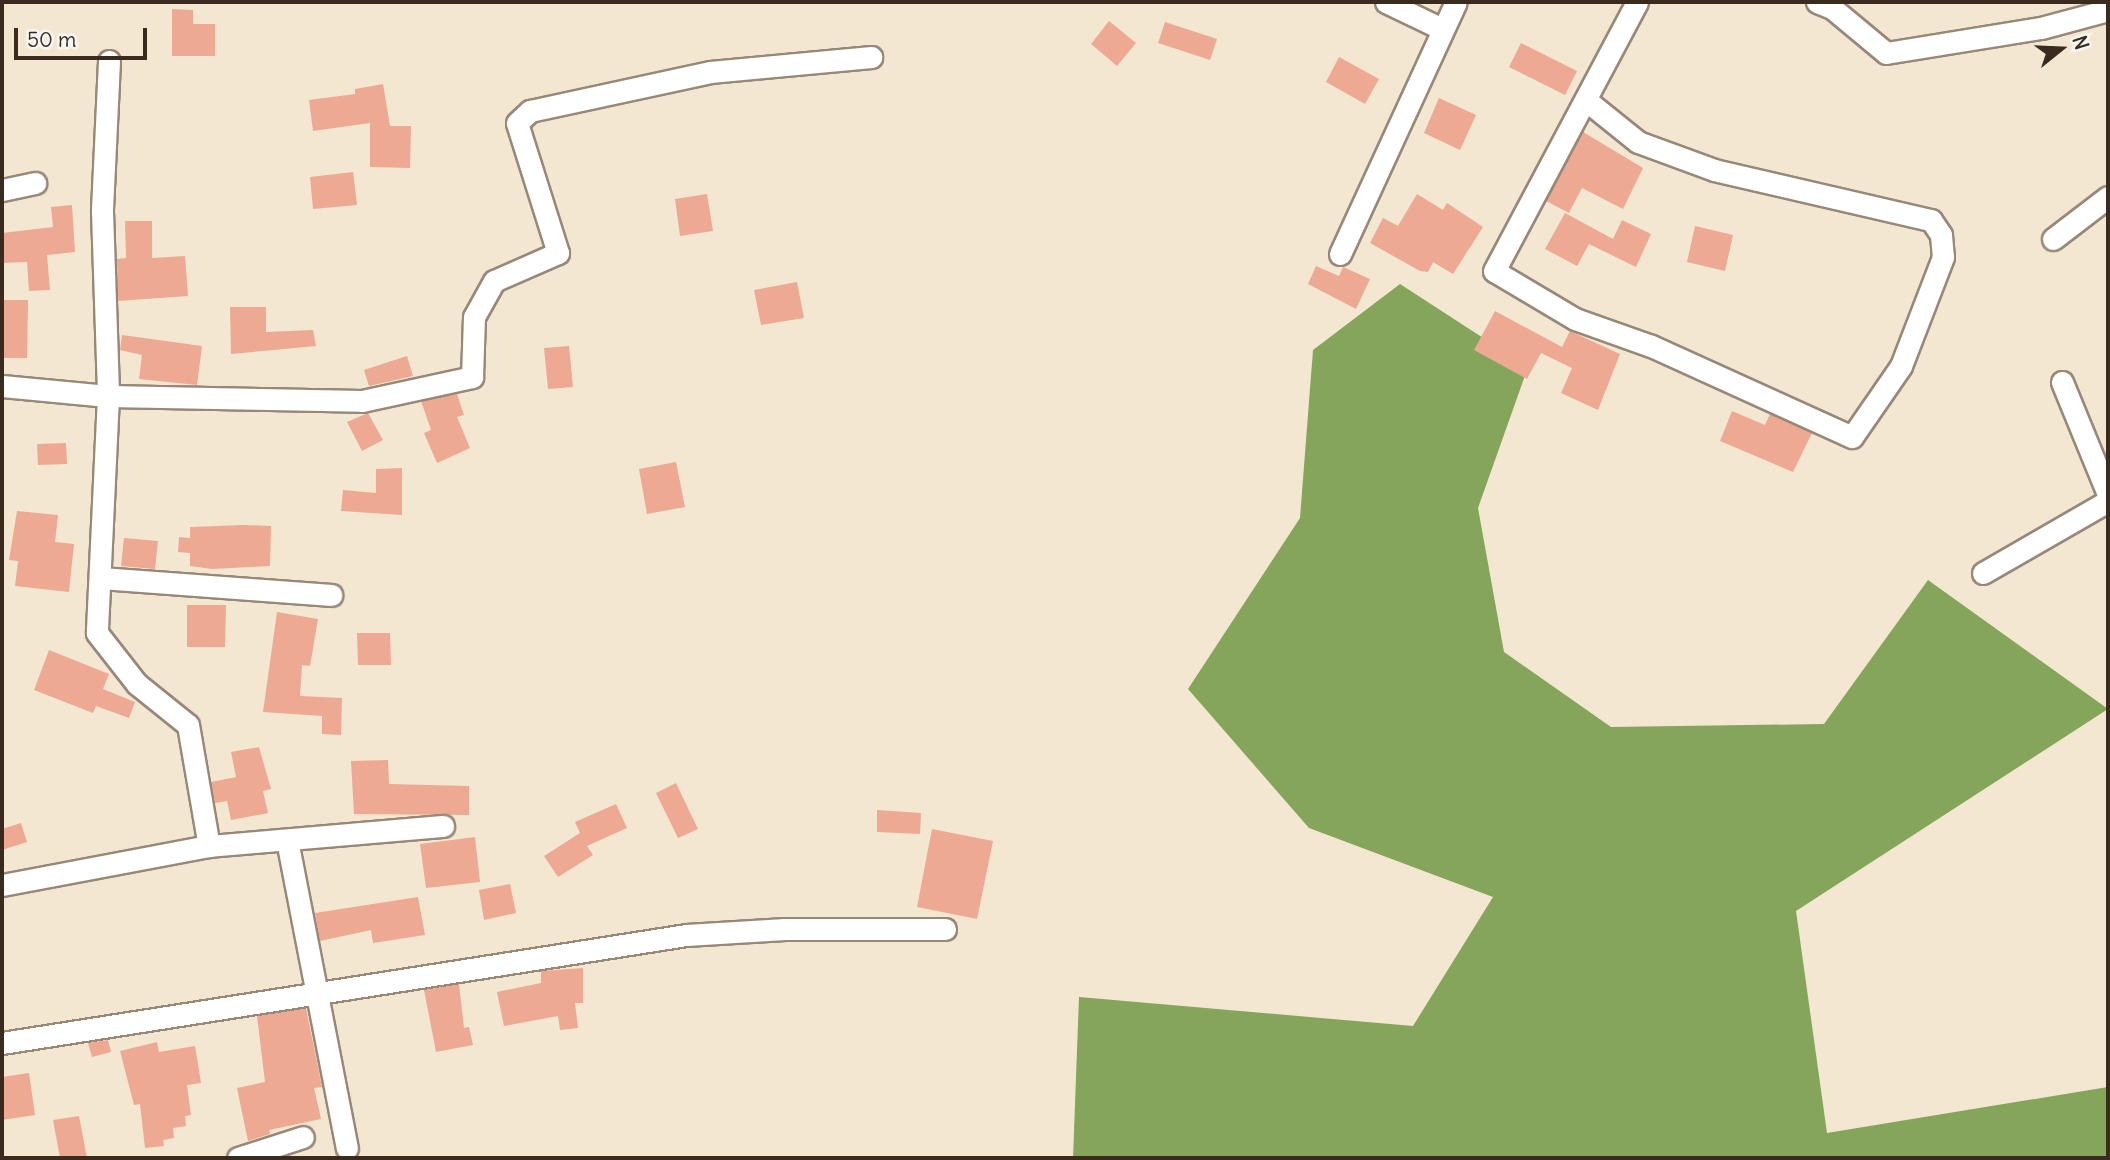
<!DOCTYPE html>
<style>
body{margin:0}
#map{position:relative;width:2110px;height:1160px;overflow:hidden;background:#f3e7d2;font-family:Delius,sans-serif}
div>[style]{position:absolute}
.forest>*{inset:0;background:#84a55a}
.building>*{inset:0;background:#eda992}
.roads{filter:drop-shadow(2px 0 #978878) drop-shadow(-2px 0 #978878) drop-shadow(0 2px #978878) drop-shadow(0 -2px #978878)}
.street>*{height:21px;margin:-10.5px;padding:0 10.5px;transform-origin:10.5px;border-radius:10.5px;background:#fff}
span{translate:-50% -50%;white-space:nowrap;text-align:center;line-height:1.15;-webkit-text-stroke:6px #f6f6f2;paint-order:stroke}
.frame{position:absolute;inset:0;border:4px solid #3b2a1e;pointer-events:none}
.north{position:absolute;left:2026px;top:14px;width:70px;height:70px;-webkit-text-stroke:5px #f6f6f2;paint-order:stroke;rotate:72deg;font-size:19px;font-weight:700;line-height:28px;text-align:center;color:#3b2a1e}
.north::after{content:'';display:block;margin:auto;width:24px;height:32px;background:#3b2a1e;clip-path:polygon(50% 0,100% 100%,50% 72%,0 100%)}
.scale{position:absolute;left:14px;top:28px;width:133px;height:32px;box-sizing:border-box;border:4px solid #3b2a1e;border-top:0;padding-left:9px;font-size:21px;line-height:24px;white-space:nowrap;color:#3b2a1e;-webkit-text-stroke:5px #f6f6f2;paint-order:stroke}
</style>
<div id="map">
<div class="forest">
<i style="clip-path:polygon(1400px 284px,1528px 367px,1478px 508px,1504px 652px,1611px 727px,1824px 724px,1928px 580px,2108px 709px,1796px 911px,1827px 1133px,2108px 1087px,2108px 1158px,1073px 1158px,1079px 997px,1413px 1026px,1493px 897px,1309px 828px,1188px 689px,1300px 518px,1313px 350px)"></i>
</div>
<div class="building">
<i style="clip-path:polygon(172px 9px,193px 10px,193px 24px,215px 24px,215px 56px,172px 56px)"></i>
<i style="clip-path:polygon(1109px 21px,1136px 43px,1117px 66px,1091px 44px)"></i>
<i style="clip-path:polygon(1165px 22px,1217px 39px,1210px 60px,1158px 43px)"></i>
<i style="clip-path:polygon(1521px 43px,1577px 71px,1565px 95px,1509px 67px)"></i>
<i style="clip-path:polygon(1339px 57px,1379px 79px,1365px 104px,1326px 82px)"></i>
<i style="clip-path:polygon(383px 84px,390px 126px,411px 126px,410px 168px,370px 167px,370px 123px,313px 131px,309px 100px,355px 94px,355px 89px)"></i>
<i style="clip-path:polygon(1439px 98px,1476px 115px,1460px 150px,1424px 133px)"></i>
<i style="clip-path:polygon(1583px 132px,1643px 168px,1623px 209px,1582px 188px,1569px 213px,1546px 201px)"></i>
<i style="clip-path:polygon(353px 172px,357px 205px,313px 209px,310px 177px)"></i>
<i style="clip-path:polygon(707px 194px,713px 231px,680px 236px,675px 199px)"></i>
<i style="clip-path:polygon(1417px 194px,1443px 210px,1447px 203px,1483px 227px,1453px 274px,1433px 262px,1428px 272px,1420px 271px,1370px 243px,1383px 218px,1398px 226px)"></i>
<i style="clip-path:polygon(72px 205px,75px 252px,47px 255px,50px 290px,29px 291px,27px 262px,2px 263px,2px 233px,53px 227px,51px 207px)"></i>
<i style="clip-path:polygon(1565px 213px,1613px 239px,1622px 220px,1651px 234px,1636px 267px,1589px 244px,1577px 266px,1545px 249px)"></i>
<i style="clip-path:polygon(125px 221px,152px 221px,152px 258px,185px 256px,188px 296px,118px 301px,117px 259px,126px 258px)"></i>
<i style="clip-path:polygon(1695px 226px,1733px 235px,1725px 271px,1687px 262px)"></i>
<i style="clip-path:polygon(1316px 266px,1339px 276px,1343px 267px,1370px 279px,1356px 309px,1308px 284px)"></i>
<i style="clip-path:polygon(797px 282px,804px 318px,761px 325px,754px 290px)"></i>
<i style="clip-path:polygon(2px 300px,28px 300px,27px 358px,2px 358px)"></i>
<i style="clip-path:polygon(230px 307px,266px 307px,266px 332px,313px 330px,316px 346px,231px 354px)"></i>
<i style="clip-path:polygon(1495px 311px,1562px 347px,1570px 331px,1620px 354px,1598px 410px,1561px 393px,1572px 368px,1541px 353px,1527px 379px,1474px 350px)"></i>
<i style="clip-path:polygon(122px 335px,202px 346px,197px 385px,139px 379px,142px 355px,120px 350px)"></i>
<i style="clip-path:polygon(569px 346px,573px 387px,548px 389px,544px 348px)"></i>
<i style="clip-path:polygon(407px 356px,413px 376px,369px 386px,364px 370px)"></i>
<i style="clip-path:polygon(457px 394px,464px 415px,457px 417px,470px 448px,437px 463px,424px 433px,431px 430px,421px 401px)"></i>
<i style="clip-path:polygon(1732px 411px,1765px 425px,1770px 414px,1812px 433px,1793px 472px,1720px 441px)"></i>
<i style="clip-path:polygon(368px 413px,383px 440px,362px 451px,347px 422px)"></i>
<i style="clip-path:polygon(66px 443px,67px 464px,38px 465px,37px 444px)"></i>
<i style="clip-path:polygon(676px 462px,685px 507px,647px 514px,639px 469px)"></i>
<i style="clip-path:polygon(402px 468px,402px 515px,341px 511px,343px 490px,376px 493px,376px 469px)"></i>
<i style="clip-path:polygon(17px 511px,58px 515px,55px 542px,74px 544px,69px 592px,15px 586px,18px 561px,9px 560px)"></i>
<i style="clip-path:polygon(244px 525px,271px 526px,270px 566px,212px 569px,190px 566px,190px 553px,178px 552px,179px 537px,190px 538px,190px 527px)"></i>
<i style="clip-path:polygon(124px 538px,158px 541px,155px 569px,121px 566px)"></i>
<i style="clip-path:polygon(187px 605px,226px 605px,225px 647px,187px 647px)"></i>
<i style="clip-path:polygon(277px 612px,318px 619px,310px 666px,302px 665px,300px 696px,342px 698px,341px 735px,322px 734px,322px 716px,263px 712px)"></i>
<i style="clip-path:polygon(357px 633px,390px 633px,391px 665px,358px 665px)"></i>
<i style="clip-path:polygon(49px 650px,109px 674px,103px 689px,135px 702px,129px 718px,96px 706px,93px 713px,34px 690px)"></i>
<i style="clip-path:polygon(259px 747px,271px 789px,263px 791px,268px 813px,231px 820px,227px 801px,215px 803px,211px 782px,236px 777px,231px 752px)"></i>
<i style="clip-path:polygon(388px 760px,389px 784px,469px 786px,469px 815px,354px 814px,351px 761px)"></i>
<i style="clip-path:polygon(676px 783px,698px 829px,678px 838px,656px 793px)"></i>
<i style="clip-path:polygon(616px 804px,627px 828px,587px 846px,593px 855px,558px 877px,544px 856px,580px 833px,575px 822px)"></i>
<i style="clip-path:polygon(877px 810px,921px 813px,920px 834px,877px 832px)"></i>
<i style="clip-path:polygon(21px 823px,27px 842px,2px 850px,2px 829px)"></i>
<i style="clip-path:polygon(932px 829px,993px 841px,977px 919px,917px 907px)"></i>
<i style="clip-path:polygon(475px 837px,480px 882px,426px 888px,420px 844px)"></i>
<i style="clip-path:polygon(510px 884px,516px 913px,484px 920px,479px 890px)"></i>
<i style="clip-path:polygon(418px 897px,425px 935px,373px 943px,371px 930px,320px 941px,315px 913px)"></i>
<i style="clip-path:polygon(583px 968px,583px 1003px,575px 1003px,578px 1028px,560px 1030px,558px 1016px,504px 1026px,497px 992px,541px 983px,541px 971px)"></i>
<i style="clip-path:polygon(459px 984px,464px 1028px,469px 1027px,473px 1045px,436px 1052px,424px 990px)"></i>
<i style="clip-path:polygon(306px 1008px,322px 1087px,314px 1088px,321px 1119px,269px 1130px,270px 1134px,248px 1141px,237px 1088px,265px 1082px,257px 1016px)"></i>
<i style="clip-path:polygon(108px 1040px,111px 1052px,92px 1057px,88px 1043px)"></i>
<i style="clip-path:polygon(157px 1042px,159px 1052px,195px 1046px,201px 1083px,187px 1085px,191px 1115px,185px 1116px,186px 1126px,173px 1128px,174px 1138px,163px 1140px,164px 1146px,145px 1148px,140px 1104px,134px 1105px,120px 1051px)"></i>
<i style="clip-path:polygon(29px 1073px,35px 1115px,2px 1120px,2px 1077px)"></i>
<i style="clip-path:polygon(79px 1116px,87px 1158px,60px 1158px,53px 1120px)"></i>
</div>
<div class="roads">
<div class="street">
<i style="left:1386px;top:2px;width:62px;rotate:25.7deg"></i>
<i style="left:1817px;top:2px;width:16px;rotate:22deg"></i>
<i style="left:1832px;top:8px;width:70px;rotate:39.8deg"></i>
<i style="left:1886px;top:53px;width:157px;rotate:-9.2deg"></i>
<i style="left:2041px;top:28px;width:69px;rotate:-15deg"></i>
<i style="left:109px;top:61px;width:150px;rotate:92.7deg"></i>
<i style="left:102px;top:211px;width:185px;rotate:88.1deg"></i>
<i style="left:108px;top:396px;width:237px;rotate:92.7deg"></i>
<i style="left:97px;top:633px;width:65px;rotate:51.9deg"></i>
<i style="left:137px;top:684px;width:65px;rotate:38.8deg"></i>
<i style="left:188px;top:725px;width:123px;rotate:80.2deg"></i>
<i style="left:1587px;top:101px;width:65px;rotate:38.8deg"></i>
<i style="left:1638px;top:142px;width:81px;rotate:20.2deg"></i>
<i style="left:1714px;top:170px;width:223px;rotate:13deg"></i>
<i style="left:1931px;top:220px;width:18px;rotate:56deg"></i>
<i style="left:1941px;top:235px;width:22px;rotate:85deg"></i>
<i style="left:1943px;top:257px;width:117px;rotate:111.1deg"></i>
<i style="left:1901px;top:366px;width:86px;rotate:124.6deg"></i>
<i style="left:1852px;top:437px;width:221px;rotate:-155.6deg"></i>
<i style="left:1651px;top:346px;width:81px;rotate:-160.4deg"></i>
<i style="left:1575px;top:319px;width:94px;rotate:-149.3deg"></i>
<i style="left:1494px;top:271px;width:305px;rotate:-62deg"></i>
<i style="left:2px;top:190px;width:34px;rotate:-12deg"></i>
<i style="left:2053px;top:239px;width:69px;rotate:-37.4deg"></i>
<i style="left:1340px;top:254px;width:277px;rotate:-65.3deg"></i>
<i style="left:2062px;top:382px;width:121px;rotate:67.7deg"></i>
<i style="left:2px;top:386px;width:106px;rotate:5.4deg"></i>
<i style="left:108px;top:396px;width:254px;rotate:1.1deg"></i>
<i style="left:362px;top:401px;width:113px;rotate:-12.3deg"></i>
<i style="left:472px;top:377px;width:60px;rotate:-88.1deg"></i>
<i style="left:474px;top:317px;width:41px;rotate:-60.9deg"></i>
<i style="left:494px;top:281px;width:70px;rotate:-23.6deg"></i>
<i style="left:558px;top:253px;width:136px;rotate:-107.5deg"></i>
<i style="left:517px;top:123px;width:18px;rotate:-43deg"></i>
<i style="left:530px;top:111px;width:184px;rotate:-12.2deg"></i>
<i style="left:710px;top:72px;width:162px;rotate:-5.3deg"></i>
<i style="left:1983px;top:573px;width:144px;rotate:-29.9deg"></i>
<i style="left:101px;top:578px;width:231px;rotate:4.2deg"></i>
<i style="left:287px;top:840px;width:314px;rotate:79deg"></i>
<i style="left:2px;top:885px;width:211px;rotate:-10.7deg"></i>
<i style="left:209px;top:846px;width:235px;rotate:-4.9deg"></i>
<i style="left:2px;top:1043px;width:692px;rotate:-8.97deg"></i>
<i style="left:686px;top:935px;width:99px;rotate:-3.5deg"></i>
<i style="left:785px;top:929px;width:160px"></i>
<i style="left:238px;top:1158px;width:68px;rotate:-17.9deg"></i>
</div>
</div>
<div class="frame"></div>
<div class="north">N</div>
<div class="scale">50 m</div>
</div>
